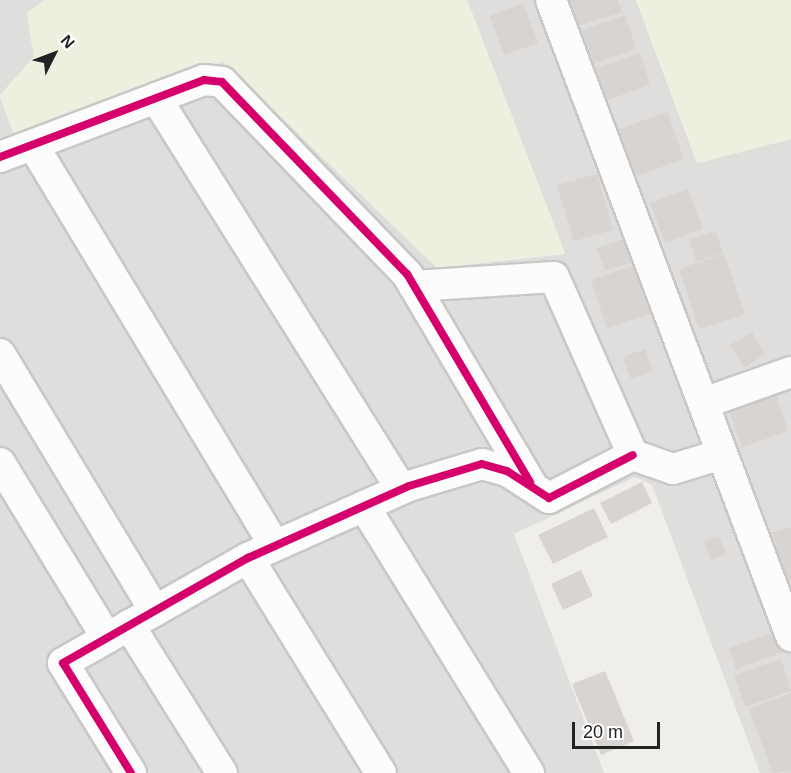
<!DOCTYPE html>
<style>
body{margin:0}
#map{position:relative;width:791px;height:773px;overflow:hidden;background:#f0eeeb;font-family:Arial,sans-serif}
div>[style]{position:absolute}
.residential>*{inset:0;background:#dfdedc}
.farmland>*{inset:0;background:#efefdf}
.building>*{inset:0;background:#d7d4d2}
.roads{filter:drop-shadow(2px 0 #c9c8c7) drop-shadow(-2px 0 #c9c8c7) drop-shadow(0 2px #c9c8c7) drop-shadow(0 -2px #c9c8c7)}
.street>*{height:30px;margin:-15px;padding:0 15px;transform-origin:15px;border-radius:15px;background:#fdfcfc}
.cycleway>*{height:8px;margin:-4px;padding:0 4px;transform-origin:4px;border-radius:4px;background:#d6006c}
span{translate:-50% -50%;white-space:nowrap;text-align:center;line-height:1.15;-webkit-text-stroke:4.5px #fff;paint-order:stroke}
.north{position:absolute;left:24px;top:24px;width:60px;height:60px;-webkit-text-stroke:4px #fff;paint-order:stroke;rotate:48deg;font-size:16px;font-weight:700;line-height:24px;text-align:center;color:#222}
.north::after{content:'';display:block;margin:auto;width:21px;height:27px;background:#222;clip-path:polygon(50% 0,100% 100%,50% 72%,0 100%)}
.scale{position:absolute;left:572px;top:722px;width:88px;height:27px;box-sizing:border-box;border:3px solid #222;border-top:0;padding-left:8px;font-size:18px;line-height:21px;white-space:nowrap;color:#222;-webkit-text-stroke:4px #fff;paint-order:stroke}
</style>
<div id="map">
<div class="residential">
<i style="clip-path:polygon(0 0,45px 0,27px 13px,34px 57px,0 95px)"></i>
<i style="clip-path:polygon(467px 0,543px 0,791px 655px,791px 773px,760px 773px,652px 485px,635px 477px,514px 534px,604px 773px,0 773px,0 97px,15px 137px,223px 61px,437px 268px,565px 254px)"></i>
<i style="clip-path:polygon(560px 0,636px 0,697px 163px,791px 139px,791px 610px)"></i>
</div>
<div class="farmland">
<i style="clip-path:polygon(45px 0,467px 0,565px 253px,437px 268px,223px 61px,15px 137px,0 95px,34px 57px,27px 13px)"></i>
<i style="clip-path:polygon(636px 0,791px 0,791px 139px,697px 163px)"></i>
</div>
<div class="building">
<i style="clip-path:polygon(567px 0,618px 0,622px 12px,576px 27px)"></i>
<i style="clip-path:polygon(523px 3px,538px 43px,504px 55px,490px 16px)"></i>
<i style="clip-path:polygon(625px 15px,636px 49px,594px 63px,582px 30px)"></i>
<i style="clip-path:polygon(640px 53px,650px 85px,607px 100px,596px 68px)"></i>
<i style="clip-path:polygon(667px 112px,684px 159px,634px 177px,617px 130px)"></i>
<i style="clip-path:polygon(597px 174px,613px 230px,574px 241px,557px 185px)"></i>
<i style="clip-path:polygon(688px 189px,703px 229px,665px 243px,650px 203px)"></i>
<i style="clip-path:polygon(715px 231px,723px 253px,696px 262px,689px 239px)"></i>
<i style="clip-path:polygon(628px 238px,636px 261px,605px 271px,597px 248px)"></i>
<i style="clip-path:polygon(724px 254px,745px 314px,699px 329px,679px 269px)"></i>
<i style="clip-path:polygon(640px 263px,656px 312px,607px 328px,591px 280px)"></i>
<i style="clip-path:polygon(752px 332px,765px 354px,744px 368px,730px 345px)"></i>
<i style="clip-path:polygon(645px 349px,653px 371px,631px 379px,623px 357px)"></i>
<i style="clip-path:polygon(774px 388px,788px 431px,742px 447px,727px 405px)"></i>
<i style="clip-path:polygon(642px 482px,652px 503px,611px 524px,600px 503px)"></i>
<i style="clip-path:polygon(594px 508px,608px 537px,553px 564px,538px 535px)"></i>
<i style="clip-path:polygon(791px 527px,791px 580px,788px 581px,772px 533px)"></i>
<i style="clip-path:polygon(719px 536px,726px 554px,711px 560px,704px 541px)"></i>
<i style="clip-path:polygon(581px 570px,593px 596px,563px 610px,551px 584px)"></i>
<i style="clip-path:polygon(774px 632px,782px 652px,736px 669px,729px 648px)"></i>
<i style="clip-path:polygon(781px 659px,791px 691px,745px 707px,734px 675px)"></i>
<i style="clip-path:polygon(605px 671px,634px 741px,601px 755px,572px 684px)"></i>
<i style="clip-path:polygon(791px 693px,791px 771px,773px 773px,749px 709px)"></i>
</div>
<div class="roads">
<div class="street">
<i style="left:551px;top:0;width:680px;rotate:69.33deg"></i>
<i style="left:156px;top:98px;width:461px;rotate:57.9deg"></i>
<i style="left:33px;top:145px;width:468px;rotate:58.9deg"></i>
<i style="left:0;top:157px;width:218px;rotate:-20.7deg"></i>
<i style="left:204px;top:80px;width:18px;rotate:6deg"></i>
<i style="left:222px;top:82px;width:267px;rotate:46.1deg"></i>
<i style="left:407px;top:274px;width:242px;rotate:59.4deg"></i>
<i style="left:414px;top:286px;width:140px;rotate:-3.7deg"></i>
<i style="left:554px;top:277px;width:195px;rotate:66.1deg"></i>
<i style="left:633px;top:455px;width:42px;rotate:19.3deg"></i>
<i style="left:673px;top:469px;width:51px;rotate:-17deg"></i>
<i style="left:0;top:354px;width:300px;rotate:58.9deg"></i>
<i style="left:704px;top:403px;width:92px;rotate:-19.6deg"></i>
<i style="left:0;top:463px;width:205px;rotate:58.6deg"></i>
<i style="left:364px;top:506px;width:314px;rotate:58.3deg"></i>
<i style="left:248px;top:558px;width:253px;rotate:58.3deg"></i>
<i style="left:129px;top:625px;width:175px;rotate:57.9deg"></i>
<i style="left:131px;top:773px;width:129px;rotate:-121.7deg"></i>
<i style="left:63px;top:663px;width:213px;rotate:-29.6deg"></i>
<i style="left:248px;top:558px;width:176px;rotate:-24.1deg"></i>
<i style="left:409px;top:486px;width:76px;rotate:-16.8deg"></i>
<i style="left:482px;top:464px;width:26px;rotate:16deg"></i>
<i style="left:507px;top:471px;width:50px;rotate:32.7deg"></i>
<i style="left:549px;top:498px;width:94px;rotate:-27.1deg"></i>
</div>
</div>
<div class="cycleway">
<i style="left:0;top:157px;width:218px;rotate:-20.7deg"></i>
<i style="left:204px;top:80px;width:18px;rotate:6deg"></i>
<i style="left:222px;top:82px;width:267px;rotate:46.1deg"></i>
<i style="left:407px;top:274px;width:242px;rotate:59.4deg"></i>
<i style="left:131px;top:773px;width:129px;rotate:-121.7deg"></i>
<i style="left:63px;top:663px;width:213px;rotate:-29.6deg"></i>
<i style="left:248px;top:558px;width:176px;rotate:-24.1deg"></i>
<i style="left:409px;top:486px;width:76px;rotate:-16.8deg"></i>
<i style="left:482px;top:464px;width:26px;rotate:16deg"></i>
<i style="left:507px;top:471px;width:50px;rotate:32.7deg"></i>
<i style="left:549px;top:498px;width:94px;rotate:-27.1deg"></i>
</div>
<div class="north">N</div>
<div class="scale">20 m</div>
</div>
